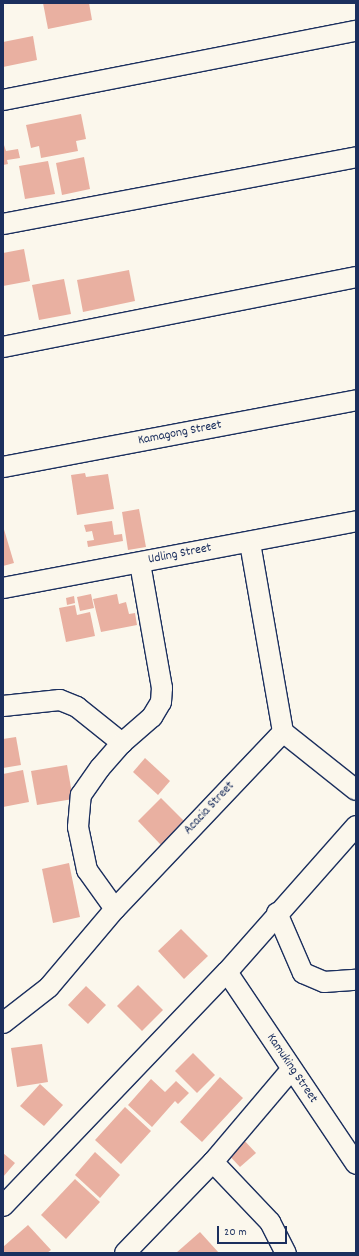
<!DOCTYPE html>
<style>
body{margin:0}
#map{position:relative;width:359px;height:1256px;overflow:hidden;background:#fbf7ec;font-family:Dekko,sans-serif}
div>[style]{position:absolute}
.building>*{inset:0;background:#e9b0a1}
.roads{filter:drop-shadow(1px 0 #1b2f5e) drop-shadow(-1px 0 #1b2f5e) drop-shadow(0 1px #1b2f5e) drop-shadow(0 -1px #1b2f5e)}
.street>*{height:20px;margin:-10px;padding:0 10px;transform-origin:10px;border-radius:10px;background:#fbf7ec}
span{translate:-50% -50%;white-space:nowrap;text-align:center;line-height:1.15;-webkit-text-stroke:3px #fbf7ec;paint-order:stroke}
.street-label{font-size:13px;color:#1b2f5e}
.frame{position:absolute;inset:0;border:4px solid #1b2f5e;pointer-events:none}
.scale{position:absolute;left:217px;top:1226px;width:70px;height:18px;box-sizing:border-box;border:2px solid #1b2f5e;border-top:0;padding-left:5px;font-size:12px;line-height:14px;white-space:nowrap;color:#1b2f5e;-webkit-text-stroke:3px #fbf7ec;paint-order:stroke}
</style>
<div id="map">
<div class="building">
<i style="clip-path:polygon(43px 3px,89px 3px,92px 20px,48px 29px)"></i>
<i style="clip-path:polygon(33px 36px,37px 60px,3px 67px,3px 42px)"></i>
<i style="clip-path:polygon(81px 114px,86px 139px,76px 141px,78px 151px,41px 158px,39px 146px,31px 148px,26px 125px)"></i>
<i style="clip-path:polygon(3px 142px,6px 151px,18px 149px,20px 158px,7px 160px,8px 164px,3px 165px)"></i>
<i style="clip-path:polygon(84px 157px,90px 189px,62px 195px,56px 163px)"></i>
<i style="clip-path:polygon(48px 161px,55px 194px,25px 199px,19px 166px)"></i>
<i style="clip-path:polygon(24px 249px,30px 281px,3px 286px,3px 253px)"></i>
<i style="clip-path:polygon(129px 270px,135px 301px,83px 312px,77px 280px)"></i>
<i style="clip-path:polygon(64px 279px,71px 314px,39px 320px,32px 285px)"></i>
<i style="clip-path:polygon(85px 473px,86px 477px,108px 474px,114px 509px,77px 515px,71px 475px)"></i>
<i style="clip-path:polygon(139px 509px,146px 547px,128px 550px,122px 512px)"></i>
<i style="clip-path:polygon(112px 521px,114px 535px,122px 534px,123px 541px,88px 547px,87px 541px,94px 540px,92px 531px,86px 532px,84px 525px)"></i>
<i style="clip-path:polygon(3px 526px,14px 563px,3px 566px)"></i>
<i style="clip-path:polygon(91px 594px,94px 608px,80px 611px,77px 597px)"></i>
<i style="clip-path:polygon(117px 594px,119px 604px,126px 602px,129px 614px,135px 613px,137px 625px,101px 632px,93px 599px)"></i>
<i style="clip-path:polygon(74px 596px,75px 603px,67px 605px,66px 598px)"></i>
<i style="clip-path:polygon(75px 605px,77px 615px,90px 612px,95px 636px,66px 642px,59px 608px)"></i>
<i style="clip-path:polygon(16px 737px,21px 765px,3px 768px,3px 739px)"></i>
<i style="clip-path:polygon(145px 758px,170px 781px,158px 795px,133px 772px)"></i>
<i style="clip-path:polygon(67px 765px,73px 799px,37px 805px,31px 771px)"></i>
<i style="clip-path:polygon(23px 770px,29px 802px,3px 807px,3px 774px)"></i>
<i style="clip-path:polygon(161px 798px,185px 822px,161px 845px,138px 821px)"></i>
<i style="clip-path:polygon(69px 863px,80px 917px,53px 923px,42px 869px)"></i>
<i style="clip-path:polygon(181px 929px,208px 956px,184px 979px,158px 951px)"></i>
<i style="clip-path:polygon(138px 985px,163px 1010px,142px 1031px,117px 1006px)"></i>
<i style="clip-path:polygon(86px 986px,106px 1005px,88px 1024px,68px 1005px)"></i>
<i style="clip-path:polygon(42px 1044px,48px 1082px,17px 1087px,11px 1048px)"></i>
<i style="clip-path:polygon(193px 1053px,215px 1075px,197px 1093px,175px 1071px)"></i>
<i style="clip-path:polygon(220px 1077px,243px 1098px,202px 1142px,180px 1122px)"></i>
<i style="clip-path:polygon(151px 1079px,165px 1092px,176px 1081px,189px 1093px,178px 1104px,175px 1101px,152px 1127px,128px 1105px)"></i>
<i style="clip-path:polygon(40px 1084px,63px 1105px,44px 1126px,20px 1106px)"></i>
<i style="clip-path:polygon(125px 1107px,151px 1131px,121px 1164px,95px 1140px)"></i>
<i style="clip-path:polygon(241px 1137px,256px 1153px,240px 1167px,225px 1151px)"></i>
<i style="clip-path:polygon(95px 1152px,120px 1175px,100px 1198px,75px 1175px)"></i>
<i style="clip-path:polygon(3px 1153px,15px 1163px,3px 1177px)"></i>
<i style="clip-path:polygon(75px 1179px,100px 1202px,66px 1239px,41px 1215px)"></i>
<i style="clip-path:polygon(28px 1225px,51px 1250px,47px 1253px,4px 1253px,3px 1247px)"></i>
<i style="clip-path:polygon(200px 1232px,219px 1253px,176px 1253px)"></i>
</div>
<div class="roads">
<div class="street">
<i style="left:3px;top:100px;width:360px;rotate:-11.1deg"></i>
<i style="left:3px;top:224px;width:359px;rotate:-10.7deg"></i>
<i style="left:3px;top:347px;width:360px;rotate:-11.2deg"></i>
<i style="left:3px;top:467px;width:359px;rotate:-10.7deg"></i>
<i style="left:3px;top:588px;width:359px;rotate:-10.7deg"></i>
<i style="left:3px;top:706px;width:57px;rotate:-6deg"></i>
<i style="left:60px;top:700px;width:18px;rotate:22deg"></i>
<i style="left:77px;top:707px;width:58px;rotate:38.7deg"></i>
<i style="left:283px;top:732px;width:93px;rotate:38.5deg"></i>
<i style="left:115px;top:909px;width:48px;rotate:-125.7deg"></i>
<i style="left:87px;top:870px;width:44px;rotate:-101.8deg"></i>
<i style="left:78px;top:827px;width:32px;rotate:-85deg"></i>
<i style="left:81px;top:795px;width:33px;rotate:-55deg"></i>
<i style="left:100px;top:768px;width:33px;rotate:-49deg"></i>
<i style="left:122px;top:743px;width:40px;rotate:-41deg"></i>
<i style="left:152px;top:717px;width:17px;rotate:-59deg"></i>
<i style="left:161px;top:702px;width:14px;rotate:-86deg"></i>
<i style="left:162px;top:688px;width:127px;rotate:-100deg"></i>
<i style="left:277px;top:913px;width:65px;rotate:66.6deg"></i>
<i style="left:303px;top:973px;width:23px;rotate:23deg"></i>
<i style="left:324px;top:982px;width:32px;rotate:-4deg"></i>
<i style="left:227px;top:972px;width:231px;rotate:56.1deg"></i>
<i style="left:3px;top:1023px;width:58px;rotate:-38deg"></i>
<i style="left:49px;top:987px;width:102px;rotate:-49.8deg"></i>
<i style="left:115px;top:909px;width:244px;rotate:-46.5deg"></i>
<i style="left:283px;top:732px;width:193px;rotate:-99.9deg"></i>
<i style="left:213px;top:1162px;width:83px;rotate:46.5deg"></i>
<i style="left:270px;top:1222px;width:35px;rotate:63deg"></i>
<i style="left:3px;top:1206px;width:324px;rotate:-46.3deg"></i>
<i style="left:227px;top:972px;width:195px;rotate:-48.5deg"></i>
<i style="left:125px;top:1253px;width:127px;rotate:-46deg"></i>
<i style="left:213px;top:1162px;width:121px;rotate:-49.7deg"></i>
</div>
</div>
<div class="street-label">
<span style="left:180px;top:434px;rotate:-11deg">Kamagong Street</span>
<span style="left:180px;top:555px;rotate:-11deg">Udling Street</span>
<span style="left:210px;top:809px;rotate:-47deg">Acacia Street</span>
<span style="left:291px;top:1069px;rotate:56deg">Kamuking Street</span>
</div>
<div class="frame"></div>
<div class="scale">20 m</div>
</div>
